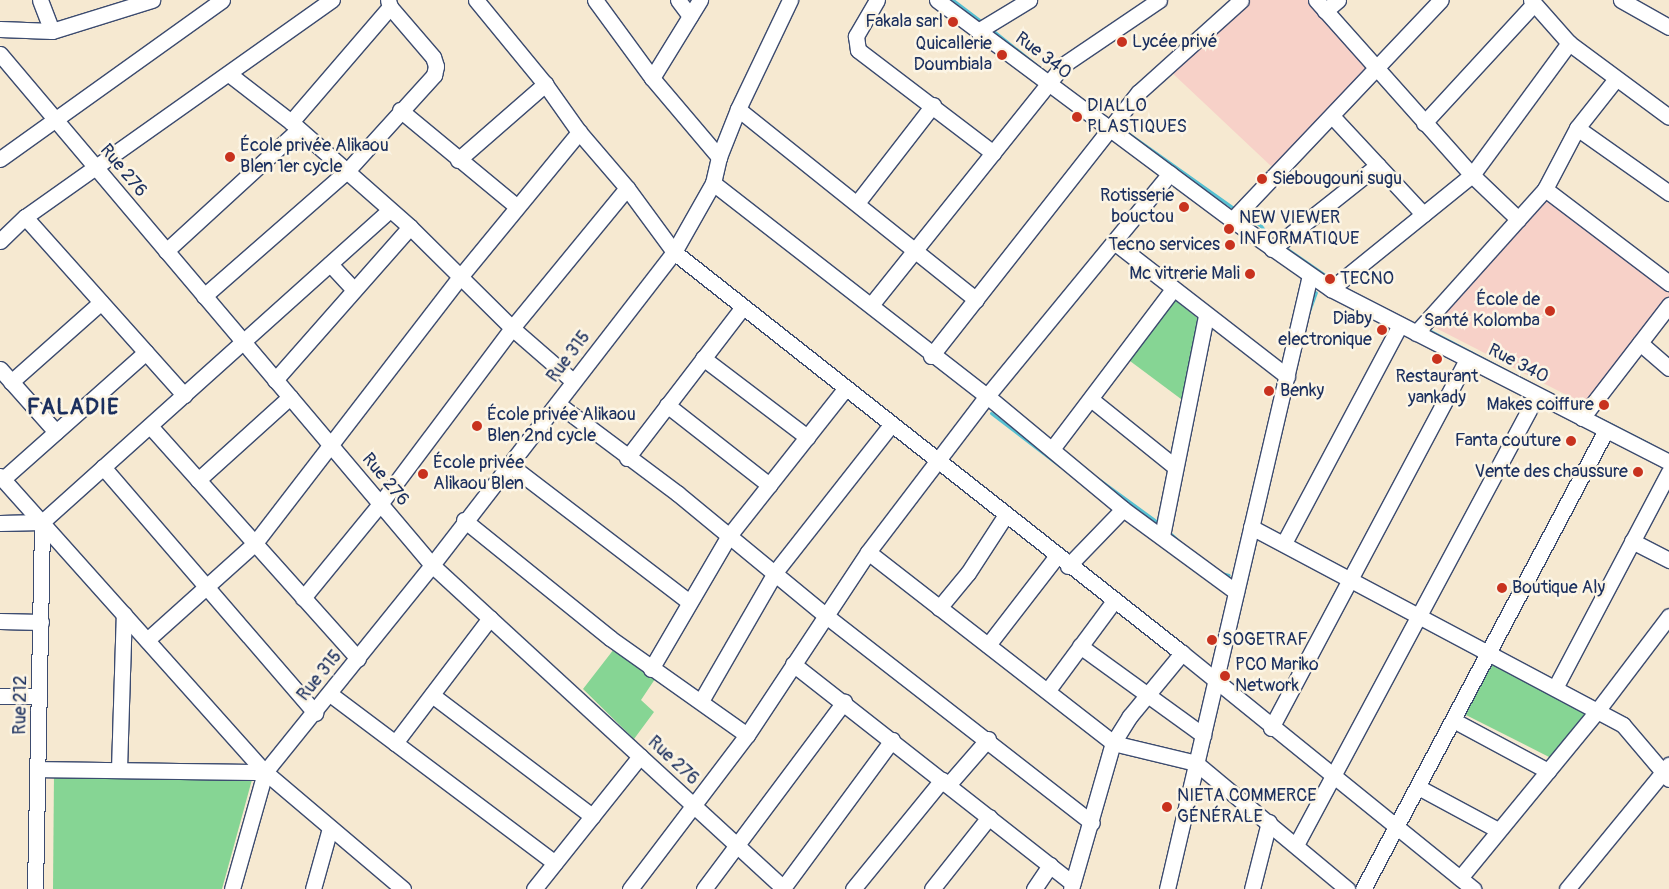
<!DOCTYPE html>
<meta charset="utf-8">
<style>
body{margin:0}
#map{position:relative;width:1669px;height:889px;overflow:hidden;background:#f6e9d1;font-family:Pangolin,sans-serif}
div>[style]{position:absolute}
.built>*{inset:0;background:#f7d1c8}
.green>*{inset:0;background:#86d594}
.stream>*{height:3px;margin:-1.5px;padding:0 1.5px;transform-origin:1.5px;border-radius:1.5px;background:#57c1d2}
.roads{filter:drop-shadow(1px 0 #3c4b6f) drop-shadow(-1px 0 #3c4b6f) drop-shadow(0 1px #3c4b6f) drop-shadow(0 -1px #3c4b6f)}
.minor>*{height:15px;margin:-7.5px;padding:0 7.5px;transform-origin:7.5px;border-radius:7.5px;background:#fff}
.dots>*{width:14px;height:14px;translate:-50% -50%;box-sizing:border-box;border:2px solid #fcf5e5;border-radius:50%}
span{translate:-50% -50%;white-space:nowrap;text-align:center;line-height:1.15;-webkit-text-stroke:5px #fcf5e5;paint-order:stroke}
.poi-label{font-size:18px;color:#1b2f5e}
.right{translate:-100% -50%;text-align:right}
.left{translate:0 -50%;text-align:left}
.street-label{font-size:18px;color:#1b2f5e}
.district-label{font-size:22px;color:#1b2f5e;font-weight:700;letter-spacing:1px}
</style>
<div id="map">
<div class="built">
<i style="clip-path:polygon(1248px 0,1313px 0,1370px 68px,1273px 168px,1169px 70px)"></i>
<i style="clip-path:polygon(1545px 197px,1669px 289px,1669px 298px,1586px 405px,1430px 325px)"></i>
</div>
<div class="green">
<i style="clip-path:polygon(1174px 299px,1201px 321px,1185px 402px,1130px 361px)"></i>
<i style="clip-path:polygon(614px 649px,655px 679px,641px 700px,654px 712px,634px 739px,583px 689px)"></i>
<i style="clip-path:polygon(1496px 661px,1585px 708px,1586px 719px,1551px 758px,1464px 714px,1489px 663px)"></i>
<i style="clip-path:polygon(54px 774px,253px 776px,222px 889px,53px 889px)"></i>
</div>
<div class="stream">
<i style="left:953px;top:0;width:36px;rotate:37deg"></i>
<i style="left:991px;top:29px;width:69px;rotate:38.5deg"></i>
<i style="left:1118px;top:126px;width:143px;rotate:35.4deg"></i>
<i style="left:1243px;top:214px;width:22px;rotate:34deg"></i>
<i style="left:1261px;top:226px;width:19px;rotate:51deg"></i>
<i style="left:1283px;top:246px;width:62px;rotate:34.5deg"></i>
<i style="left:1308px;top:314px;width:23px;rotate:-70deg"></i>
<i style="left:1425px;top:328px;width:131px;rotate:27.7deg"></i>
<i style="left:991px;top:413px;width:87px;rotate:37.5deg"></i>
<i style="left:1591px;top:414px;width:66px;rotate:27deg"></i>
<i style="left:1097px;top:478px;width:78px;rotate:36.1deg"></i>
<i style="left:1169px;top:532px;width:16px;rotate:43deg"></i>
<i style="left:1221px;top:573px;width:8px;rotate:14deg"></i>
</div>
<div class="roads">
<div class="minor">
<i style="left:40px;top:0;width:33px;rotate:69deg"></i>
<i style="left:476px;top:0;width:109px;rotate:50.6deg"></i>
<i style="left:545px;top:84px;width:59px;rotate:54.7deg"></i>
<i style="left:579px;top:132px;width:74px;rotate:49.4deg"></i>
<i style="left:627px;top:188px;width:79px;rotate:53.7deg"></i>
<i style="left:674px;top:252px;width:647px;rotate:38.29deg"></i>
<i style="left:1182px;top:653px;width:375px;rotate:39deg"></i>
<i style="left:595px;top:0;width:97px;rotate:53.8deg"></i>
<i style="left:652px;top:78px;width:104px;rotate:49.7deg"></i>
<i style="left:678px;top:0;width:20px;rotate:53deg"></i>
<i style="left:877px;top:0;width:42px;rotate:120.3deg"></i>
<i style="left:856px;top:36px;width:14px;rotate:82deg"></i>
<i style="left:858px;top:50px;width:170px;rotate:37.3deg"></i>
<i style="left:937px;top:0;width:368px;rotate:36.7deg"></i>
<i style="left:1232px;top:220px;width:121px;rotate:34.9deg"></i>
<i style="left:1331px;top:289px;width:380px;rotate:27.1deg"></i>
<i style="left:1316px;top:0;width:234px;rotate:48.3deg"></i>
<i style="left:1472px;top:175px;width:64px;rotate:43.7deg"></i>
<i style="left:1531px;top:0;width:57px;rotate:48.5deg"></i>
<i style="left:1569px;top:43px;width:124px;rotate:36.5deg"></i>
<i style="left:1621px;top:0;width:55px;rotate:29.4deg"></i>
<i style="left:1325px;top:11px;width:17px;rotate:-40deg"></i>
<i style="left:0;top:29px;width:52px;rotate:2.2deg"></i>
<i style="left:52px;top:31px;width:105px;rotate:-17.2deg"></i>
<i style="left:978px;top:31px;width:60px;rotate:-31.3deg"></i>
<i style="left:0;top:54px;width:669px;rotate:49.79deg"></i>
<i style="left:432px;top:565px;width:478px;rotate:42.6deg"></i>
<i style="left:229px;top:74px;width:78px;rotate:37.7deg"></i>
<i style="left:291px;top:122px;width:159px;rotate:41.4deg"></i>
<i style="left:410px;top:227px;width:144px;rotate:44.7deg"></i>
<i style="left:512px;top:328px;width:81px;rotate:41deg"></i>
<i style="left:652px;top:78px;width:92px;rotate:-58.4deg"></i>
<i style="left:738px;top:109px;width:305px;rotate:38.7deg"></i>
<i style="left:400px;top:110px;width:151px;rotate:39.6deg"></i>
<i style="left:1332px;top:116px;width:134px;rotate:47.1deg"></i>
<i style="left:291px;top:122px;width:152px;rotate:-49.3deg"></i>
<i style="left:1424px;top:123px;width:162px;rotate:-47.3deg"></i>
<i style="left:1577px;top:128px;width:113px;rotate:35.2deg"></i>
<i style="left:0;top:159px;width:273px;rotate:-35.6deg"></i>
<i style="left:458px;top:160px;width:116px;rotate:-41.1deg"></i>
<i style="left:713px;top:183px;width:347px;rotate:37.9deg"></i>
<i style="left:987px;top:396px;width:177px;rotate:39.7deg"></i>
<i style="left:1123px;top:509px;width:140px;rotate:36.3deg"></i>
<i style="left:1545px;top:189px;width:156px;rotate:37.2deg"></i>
<i style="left:857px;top:203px;width:124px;rotate:-52.2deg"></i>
<i style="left:25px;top:217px;width:239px;rotate:48.2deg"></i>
<i style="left:1232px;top:220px;width:303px;rotate:-46.5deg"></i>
<i style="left:0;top:241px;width:35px;rotate:-44deg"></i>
<i style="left:25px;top:217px;width:376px;rotate:-35.3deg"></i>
<i style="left:1114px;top:242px;width:219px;rotate:37.8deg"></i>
<i style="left:1272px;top:249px;width:135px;rotate:-38.4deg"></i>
<i style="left:166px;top:251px;width:179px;rotate:-42.5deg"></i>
<i style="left:330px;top:264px;width:35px;rotate:47deg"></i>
<i style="left:1331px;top:289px;width:181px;rotate:-39deg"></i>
<i style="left:1472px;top:175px;width:164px;rotate:-53.7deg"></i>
<i style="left:204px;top:296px;width:190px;rotate:-41.2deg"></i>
<i style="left:347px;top:171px;width:130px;rotate:-47.8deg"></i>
<i style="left:434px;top:75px;width:9px;rotate:-77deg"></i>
<i style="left:436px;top:66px;width:9px;rotate:-108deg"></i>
<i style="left:433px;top:57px;width:66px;rotate:-130.7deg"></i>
<i style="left:390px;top:7px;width:7px;rotate:-106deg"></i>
<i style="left:871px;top:305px;width:307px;rotate:-51.3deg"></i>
<i style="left:1063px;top:65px;width:116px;rotate:-34.1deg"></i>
<i style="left:1416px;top:333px;width:193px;rotate:-48.1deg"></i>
<i style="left:1545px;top:189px;width:69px;rotate:-62.3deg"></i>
<i style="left:1577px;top:128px;width:61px;rotate:-51.6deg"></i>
<i style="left:1640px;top:343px;width:38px;rotate:41deg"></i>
<i style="left:931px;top:356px;width:336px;rotate:-51.8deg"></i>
<i style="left:1139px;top:92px;width:137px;rotate:-42deg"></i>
<i style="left:703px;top:358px;width:131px;rotate:37.2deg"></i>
<i style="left:0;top:369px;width:84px;rotate:48.4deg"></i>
<i style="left:275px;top:380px;width:204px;rotate:-48.6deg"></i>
<i style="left:11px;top:382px;width:120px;rotate:-41.6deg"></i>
<i style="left:1092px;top:400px;width:105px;rotate:38.8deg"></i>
<i style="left:558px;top:404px;width:149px;rotate:36.8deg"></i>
<i style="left:677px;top:493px;width:192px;rotate:39.5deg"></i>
<i style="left:825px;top:615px;width:338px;rotate:37.9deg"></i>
<i style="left:667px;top:405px;width:130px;rotate:38.1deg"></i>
<i style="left:1582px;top:418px;width:143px;rotate:-52.4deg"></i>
<i style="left:150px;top:426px;width:312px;rotate:48.2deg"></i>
<i style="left:1052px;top:449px;width:201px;rotate:-52.9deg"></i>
<i style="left:627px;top:458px;width:190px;rotate:-52.5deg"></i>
<i style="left:510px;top:465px;width:224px;rotate:37.4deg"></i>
<i style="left:103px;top:467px;width:325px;rotate:49.2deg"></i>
<i style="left:0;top:476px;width:397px;rotate:48.2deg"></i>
<i style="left:265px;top:772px;width:181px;rotate:40.3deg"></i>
<i style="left:3px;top:479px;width:191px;rotate:-41.6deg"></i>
<i style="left:198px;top:480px;width:124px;rotate:-42.1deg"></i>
<i style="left:464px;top:520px;width:188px;rotate:38.9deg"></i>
<i style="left:610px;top:638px;width:168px;rotate:35.3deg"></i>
<i style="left:42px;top:522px;width:466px;rotate:-41.9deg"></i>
<i style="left:0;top:523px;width:42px;rotate:-1.4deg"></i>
<i style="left:1251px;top:527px;width:421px;rotate:28deg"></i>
<i style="left:1623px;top:725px;width:71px;rotate:49.6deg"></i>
<i style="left:1162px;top:536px;width:225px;rotate:-78.7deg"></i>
<i style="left:1632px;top:541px;width:42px;rotate:27.2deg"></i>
<i style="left:1284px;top:543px;width:247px;rotate:-62deg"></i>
<i style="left:868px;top:552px;width:311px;rotate:37.9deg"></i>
<i style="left:1113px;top:743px;width:85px;rotate:13.5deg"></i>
<i style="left:1196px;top:763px;width:197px;rotate:39.8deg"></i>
<i style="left:1068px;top:566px;width:79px;rotate:-46deg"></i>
<i style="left:303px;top:598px;width:122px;rotate:-50.7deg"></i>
<i style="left:380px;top:504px;width:220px;rotate:-53.1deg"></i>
<i style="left:512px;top:328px;width:181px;rotate:-50.6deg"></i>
<i style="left:939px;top:608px;width:45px;rotate:-50.4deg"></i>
<i style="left:968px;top:573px;width:68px;rotate:-57deg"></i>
<i style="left:0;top:621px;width:41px;rotate:1.4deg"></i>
<i style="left:147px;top:640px;width:145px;rotate:-41.9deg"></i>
<i style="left:255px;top:543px;width:336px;rotate:-52.4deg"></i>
<i style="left:460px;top:277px;width:188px;rotate:-50.6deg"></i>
<i style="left:988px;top:645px;width:111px;rotate:-52.3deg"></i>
<i style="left:1080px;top:646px;width:152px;rotate:35.9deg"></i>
<i style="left:793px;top:664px;width:355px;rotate:38.1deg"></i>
<i style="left:651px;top:669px;width:153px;rotate:-59.7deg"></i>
<i style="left:728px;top:537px;width:189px;rotate:-51.7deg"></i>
<i style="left:1555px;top:688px;width:244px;rotate:-62.2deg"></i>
<i style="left:1048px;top:690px;width:109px;rotate:-53.5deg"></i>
<i style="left:330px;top:694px;width:281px;rotate:36.9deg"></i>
<i style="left:432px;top:695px;width:201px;rotate:37.1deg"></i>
<i style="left:0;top:696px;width:39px"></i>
<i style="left:701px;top:701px;width:150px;rotate:-60deg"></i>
<i style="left:776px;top:571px;width:186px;rotate:-51.8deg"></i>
<i style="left:1453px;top:720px;width:108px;rotate:28.2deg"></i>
<i style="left:1271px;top:728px;width:418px;rotate:-62deg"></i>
<i style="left:395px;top:743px;width:157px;rotate:-52.8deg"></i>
<i style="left:38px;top:769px;width:227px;rotate:0.8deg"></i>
<i style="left:119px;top:769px;width:155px;rotate:-88.2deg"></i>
<i style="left:948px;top:785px;width:61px;rotate:-49deg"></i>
<i style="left:1418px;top:787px;width:91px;rotate:28.3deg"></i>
<i style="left:1296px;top:845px;width:510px;rotate:-61.83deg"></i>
<i style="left:1460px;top:878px;width:216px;rotate:-50.6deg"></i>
<i style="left:1597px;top:711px;width:119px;rotate:-52.8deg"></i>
<i style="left:783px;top:888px;width:184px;rotate:-53.6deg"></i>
<i style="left:35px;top:889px;width:367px;rotate:-88.9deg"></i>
<i style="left:232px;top:889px;width:122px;rotate:-74.2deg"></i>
<i style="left:265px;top:772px;width:266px;rotate:-51.1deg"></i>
<i style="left:432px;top:565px;width:396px;rotate:-52.3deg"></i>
<i style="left:674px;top:252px;width:79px;rotate:-60.5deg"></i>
<i style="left:713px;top:183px;width:27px;rotate:-77deg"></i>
<i style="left:719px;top:157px;width:52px;rotate:-68.4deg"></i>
<i style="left:738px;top:109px;width:121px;rotate:-64.5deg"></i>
<i style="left:313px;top:889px;width:63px;rotate:-74.4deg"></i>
<i style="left:534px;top:889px;width:170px;rotate:-51.4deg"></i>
<i style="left:630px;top:889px;width:193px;rotate:-52.8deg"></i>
<i style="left:747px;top:735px;width:219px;rotate:-56.5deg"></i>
<i style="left:868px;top:552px;width:196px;rotate:-52.7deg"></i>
<i style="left:987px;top:396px;width:288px;rotate:-50.6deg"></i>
<i style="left:704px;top:889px;width:234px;rotate:-53.2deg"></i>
<i style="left:853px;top:889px;width:141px;rotate:-50.8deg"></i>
<i style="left:932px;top:889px;width:92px;rotate:-51.6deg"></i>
<i style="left:1034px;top:889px;width:29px;rotate:-56deg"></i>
<i style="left:1071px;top:889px;width:152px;rotate:-74deg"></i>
<i style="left:1113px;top:743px;width:32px;rotate:-58deg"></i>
<i style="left:1130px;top:716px;width:82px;rotate:-50.5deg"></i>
<i style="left:1167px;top:889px;width:630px;rotate:-76.89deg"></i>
<i style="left:1252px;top:889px;width:69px;rotate:-75.8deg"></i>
<i style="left:1363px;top:889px;width:519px;rotate:-62.1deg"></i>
<i style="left:1567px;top:889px;width:161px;rotate:-50.6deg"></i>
</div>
</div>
<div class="dots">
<i style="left:953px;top:22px;background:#c8321e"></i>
<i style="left:1122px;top:42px;background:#c8321e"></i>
<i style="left:1002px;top:55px;background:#c8321e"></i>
<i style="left:1077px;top:117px;background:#c8321e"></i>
<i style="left:230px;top:157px;background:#c8321e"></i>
<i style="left:1262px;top:179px;background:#c8321e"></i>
<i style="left:1184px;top:207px;background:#c8321e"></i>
<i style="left:1229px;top:229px;background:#c8321e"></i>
<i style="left:1230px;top:245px;background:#c8321e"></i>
<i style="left:1250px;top:274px;background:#c8321e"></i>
<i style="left:1330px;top:279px;background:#c8321e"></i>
<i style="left:1550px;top:311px;background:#c8321e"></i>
<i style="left:1382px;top:330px;background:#c8321e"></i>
<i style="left:1437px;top:359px;background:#c8321e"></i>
<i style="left:1269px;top:391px;background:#c8321e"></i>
<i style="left:1604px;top:405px;background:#c8321e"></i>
<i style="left:477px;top:426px;background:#c8321e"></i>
<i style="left:1571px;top:441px;background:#c8321e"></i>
<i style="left:1638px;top:472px;background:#c8321e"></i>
<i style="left:423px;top:474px;background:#c8321e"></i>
<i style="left:1502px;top:588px;background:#c8321e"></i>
<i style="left:1212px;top:640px;background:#c8321e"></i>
<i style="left:1225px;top:676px;background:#c8321e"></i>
<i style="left:1167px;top:807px;background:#c8321e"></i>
</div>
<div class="poi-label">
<span class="right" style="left:943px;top:22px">Fakala sarl</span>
<span class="left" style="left:1132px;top:42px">Lycée privé</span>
<span class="right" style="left:992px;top:55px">Quicallerie<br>Doumbiala</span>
<span class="left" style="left:1087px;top:117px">DIALLO<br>PLASTIQUES</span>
<span class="left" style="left:240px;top:157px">École privée Alikaou<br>Blen 1er cycle</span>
<span class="left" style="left:1272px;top:179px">Siebougouni sugu</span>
<span class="right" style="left:1174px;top:207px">Rotisserie<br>bouctou</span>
<span class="left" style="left:1239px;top:229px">NEW VIEWER<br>INFORMATIQUE</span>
<span class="right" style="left:1220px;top:245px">Tecno services</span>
<span class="right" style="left:1240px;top:274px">Mc vitrerie Mali</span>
<span class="left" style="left:1340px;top:279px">TECNO</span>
<span class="right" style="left:1540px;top:311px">École de<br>Santé Kolomba</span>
<span class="right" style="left:1372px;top:330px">Diaby<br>electronique</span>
<span style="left:1437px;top:388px">Restaurant<br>yankady</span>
<span class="left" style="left:1280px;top:391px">Benky</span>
<span class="right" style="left:1594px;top:405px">Makes coiffure</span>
<span class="left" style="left:487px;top:426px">École privée Alikaou<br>Blen 2nd cycle</span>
<span class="right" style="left:1561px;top:441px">Fanta couture</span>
<span class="left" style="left:433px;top:474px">École privée<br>Alikaou Blen</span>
<span class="right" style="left:1628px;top:472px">Vente des chaussure</span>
<span class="left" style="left:1512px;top:588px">Boutique Aly</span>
<span class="left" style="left:1222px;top:640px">SOGETRAF</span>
<span class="left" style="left:1235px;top:676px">PCO Mariko<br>Network</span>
<span class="left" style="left:1177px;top:807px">NIETA COMMERCE<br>GÉNÉRALE</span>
</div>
<div class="street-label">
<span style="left:1043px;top:56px;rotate:37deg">Rue 340</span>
<span style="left:123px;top:171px;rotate:50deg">Rue 276</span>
<span style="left:569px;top:357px;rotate:-53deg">Rue 315</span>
<span style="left:1518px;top:364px;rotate:27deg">Rue 340</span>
<span style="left:385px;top:480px;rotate:50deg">Rue 276</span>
<span style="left:320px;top:676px;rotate:-51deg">Rue 315</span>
<span style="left:21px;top:705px;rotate:-89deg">Rue 212</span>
<span style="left:673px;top:761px;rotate:43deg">Rue 276</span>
</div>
<div class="district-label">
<span style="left:73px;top:408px">FALADIE</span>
</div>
</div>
